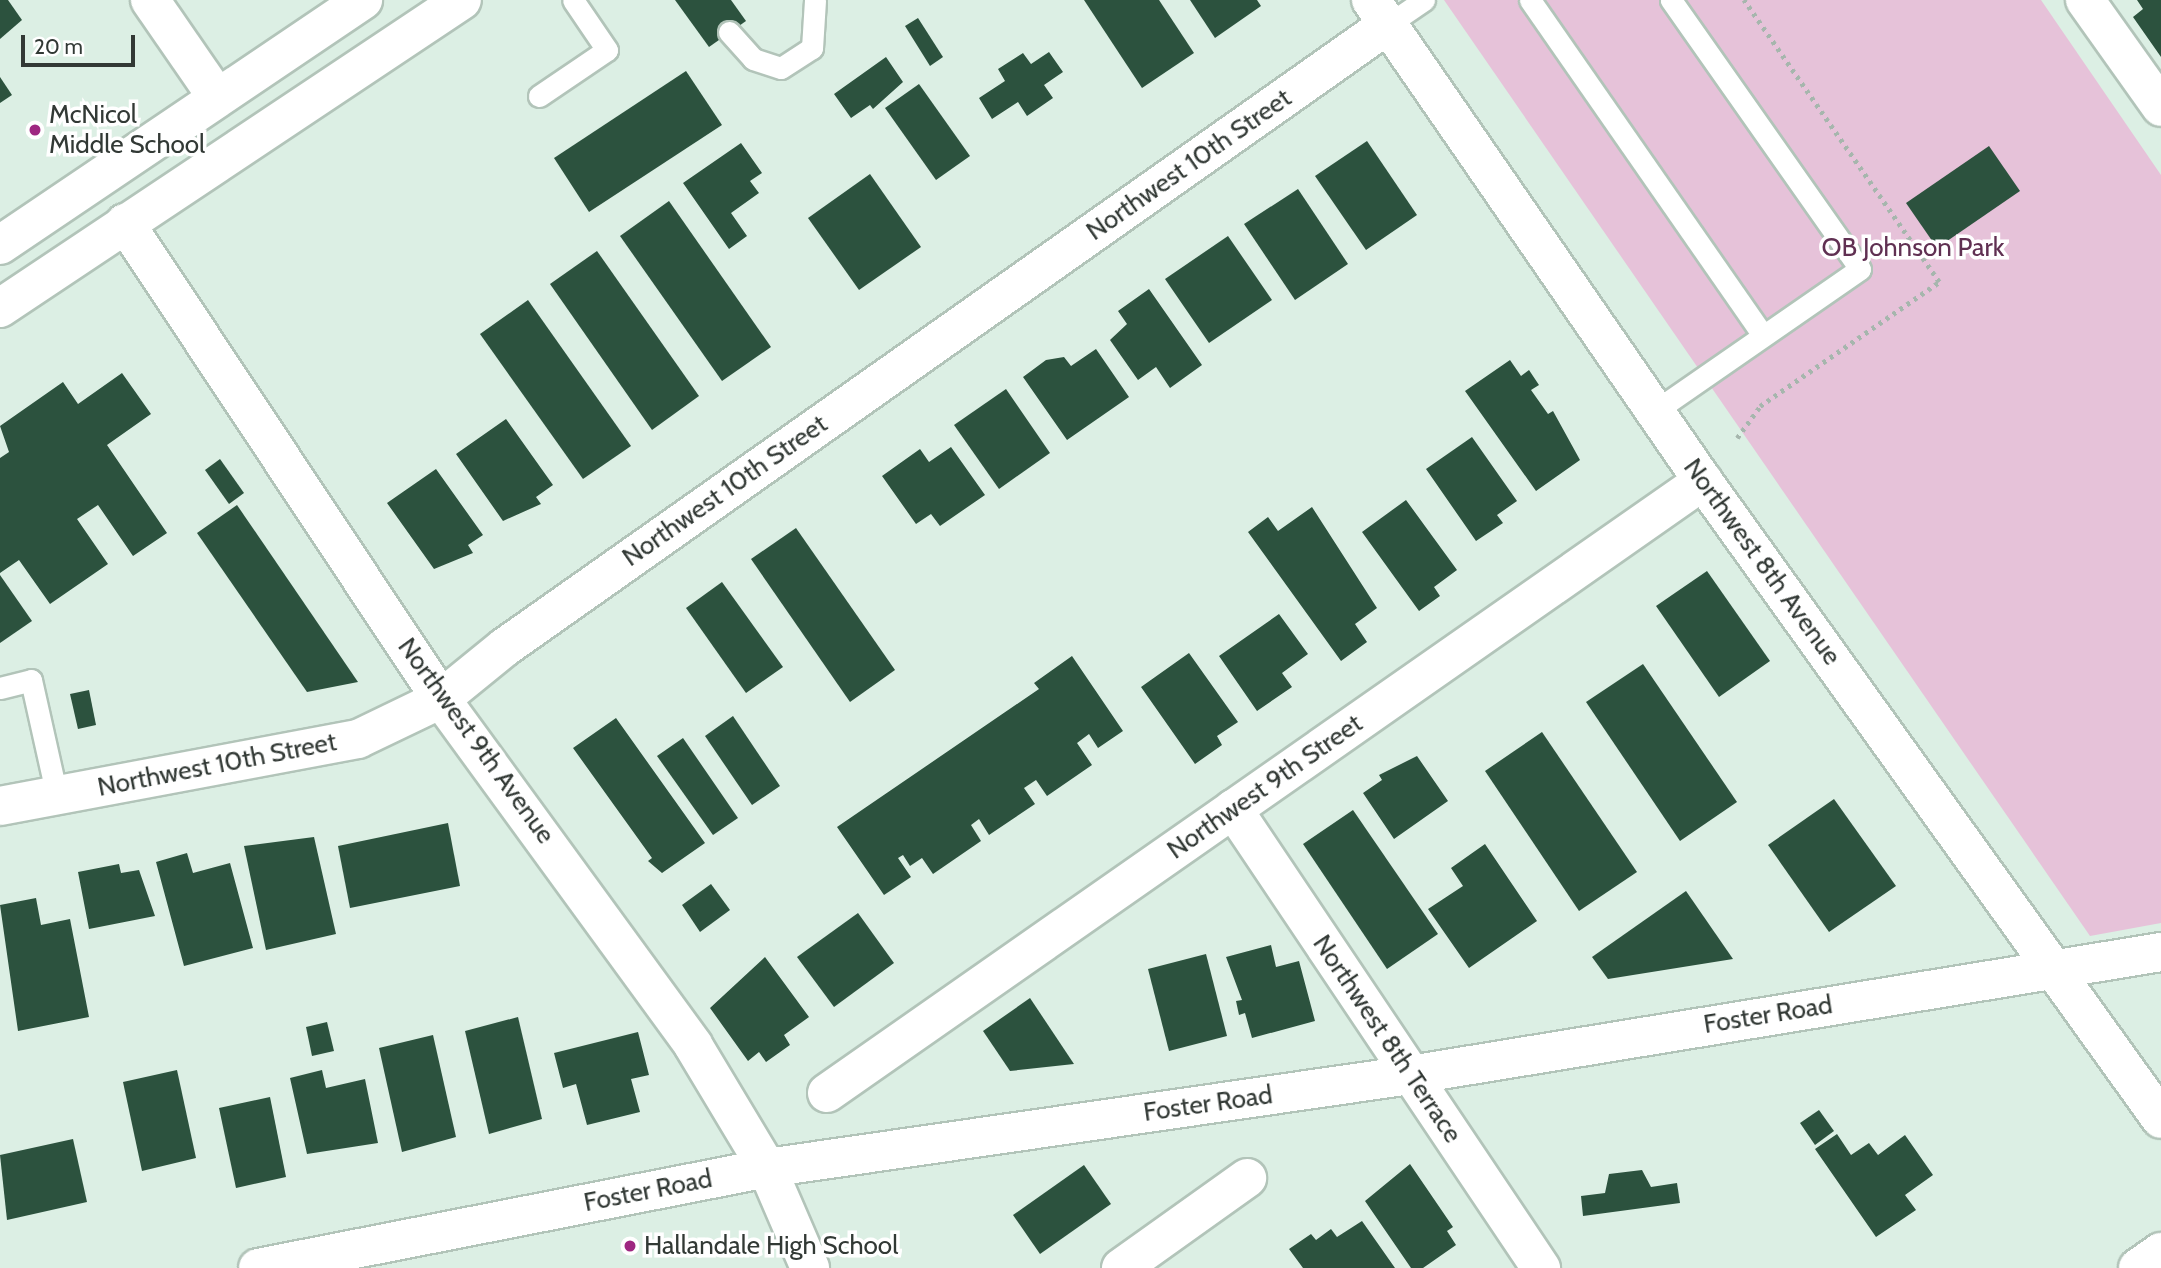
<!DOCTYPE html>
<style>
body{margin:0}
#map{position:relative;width:2161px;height:1268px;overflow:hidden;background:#dcefe4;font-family:Cabin,sans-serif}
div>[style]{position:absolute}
.green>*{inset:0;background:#e6c2d9}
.building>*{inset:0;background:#2c523e}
.path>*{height:4.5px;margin-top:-2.25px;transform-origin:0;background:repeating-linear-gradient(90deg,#a6b6ad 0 3.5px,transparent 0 8.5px)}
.roads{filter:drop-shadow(2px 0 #b2c4b9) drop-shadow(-2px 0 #b2c4b9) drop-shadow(0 2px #b2c4b9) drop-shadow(0 -2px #b2c4b9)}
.service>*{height:21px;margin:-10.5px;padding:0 10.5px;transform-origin:10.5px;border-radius:10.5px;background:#fff}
.minor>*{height:38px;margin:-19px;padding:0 19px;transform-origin:19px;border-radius:19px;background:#fff}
.tertiary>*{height:38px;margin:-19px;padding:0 19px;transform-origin:19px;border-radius:19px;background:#fff}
.secondary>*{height:38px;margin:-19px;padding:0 19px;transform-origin:19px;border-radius:19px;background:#fff}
.dots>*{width:19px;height:19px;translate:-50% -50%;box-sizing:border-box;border:4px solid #fff;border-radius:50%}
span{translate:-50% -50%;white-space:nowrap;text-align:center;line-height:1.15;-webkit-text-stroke:7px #fff;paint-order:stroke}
.poi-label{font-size:26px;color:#323935}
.left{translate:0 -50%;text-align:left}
.street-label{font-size:26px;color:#323935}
.park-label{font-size:26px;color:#603052}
.scale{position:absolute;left:21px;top:35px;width:114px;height:32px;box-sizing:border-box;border:4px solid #323935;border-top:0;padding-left:9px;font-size:21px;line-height:24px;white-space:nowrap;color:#323935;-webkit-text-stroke:5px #fff;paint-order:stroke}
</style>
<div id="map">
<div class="green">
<i style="clip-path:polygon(1444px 0,2041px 0,2161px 175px,2161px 923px,2090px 936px)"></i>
</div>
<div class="building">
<i style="clip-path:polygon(0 0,8px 0,22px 20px,0 39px)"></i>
<i style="clip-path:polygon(675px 0,731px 0,746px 21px,709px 47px)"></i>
<i style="clip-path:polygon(1084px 0,1159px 0,1194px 53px,1142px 88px)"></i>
<i style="clip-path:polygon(1190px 0,1257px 0,1261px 6px,1215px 38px)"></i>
<i style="clip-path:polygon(2137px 0,2161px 0,2161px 57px,2133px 17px,2143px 9px)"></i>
<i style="clip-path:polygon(918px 18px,943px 57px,930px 66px,905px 26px)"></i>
<i style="clip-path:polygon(1049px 52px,1063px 72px,1044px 85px,1053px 98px,1027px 116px,1018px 102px,992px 119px,979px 98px,1005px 81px,998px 69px,1023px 53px,1031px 64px)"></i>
<i style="clip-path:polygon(886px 57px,903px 82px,873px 109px,870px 105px,851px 118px,834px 94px)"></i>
<i style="clip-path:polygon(686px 71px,722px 125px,589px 212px,554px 158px)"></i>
<i style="clip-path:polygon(0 77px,12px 95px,0 103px)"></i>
<i style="clip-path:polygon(919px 84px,970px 156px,936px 180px,885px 108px)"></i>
<i style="clip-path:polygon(1367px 141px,1417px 215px,1366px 250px,1315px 176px)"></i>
<i style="clip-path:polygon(741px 143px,762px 173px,750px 181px,759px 193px,731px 213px,747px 236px,729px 249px,683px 183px)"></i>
<i style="clip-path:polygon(1989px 146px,2020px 191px,1937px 248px,1906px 203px)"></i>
<i style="clip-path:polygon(870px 174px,921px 247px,859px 290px,808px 218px)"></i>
<i style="clip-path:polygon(1298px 189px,1348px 264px,1295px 300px,1244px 224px)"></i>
<i style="clip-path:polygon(669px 201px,771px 347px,722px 381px,620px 236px)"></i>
<i style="clip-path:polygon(1228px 236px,1272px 300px,1209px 343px,1165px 279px)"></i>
<i style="clip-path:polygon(597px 251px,699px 396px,652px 430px,550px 284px)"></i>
<i style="clip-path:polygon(1149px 289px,1202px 365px,1170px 388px,1156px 367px,1138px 380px,1110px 340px,1127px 324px,1118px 311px)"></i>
<i style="clip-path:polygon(528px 300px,631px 446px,583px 479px,480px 334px)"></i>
<i style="clip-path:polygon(1096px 349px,1129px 397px,1067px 440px,1023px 377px,1046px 360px,1064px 357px,1071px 366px)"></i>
<i style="clip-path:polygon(1510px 360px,1521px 376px,1529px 370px,1539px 385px,1531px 390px,1548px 414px,1553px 411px,1580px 460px,1536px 491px,1465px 391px)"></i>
<i style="clip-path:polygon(122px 373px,151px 414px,107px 445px,167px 533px,133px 556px,98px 505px,77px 519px,108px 564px,50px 604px,19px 560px,0 573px,0 458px,9px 452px,0 426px,63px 382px,78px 404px)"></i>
<i style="clip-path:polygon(1006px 389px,1050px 453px,999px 489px,954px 425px)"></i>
<i style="clip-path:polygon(506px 419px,553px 485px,536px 497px,541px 504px,503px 521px,456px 454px)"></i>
<i style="clip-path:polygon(1472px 437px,1517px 501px,1497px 515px,1503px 523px,1476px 541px,1426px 469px)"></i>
<i style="clip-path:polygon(951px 447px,985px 495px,940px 526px,931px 514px,916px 524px,882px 476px,920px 449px,929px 462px)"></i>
<i style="clip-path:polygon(220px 459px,244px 493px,229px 504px,205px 470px)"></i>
<i style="clip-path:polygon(436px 469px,483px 535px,468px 545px,473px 553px,434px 569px,387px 503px)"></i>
<i style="clip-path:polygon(1406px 500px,1457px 570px,1434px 587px,1440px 596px,1419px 611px,1362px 532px)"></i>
<i style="clip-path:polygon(237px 505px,358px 682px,307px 692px,197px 533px)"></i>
<i style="clip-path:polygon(1312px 507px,1377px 608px,1355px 624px,1367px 642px,1341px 661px,1248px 532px,1268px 517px,1278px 531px)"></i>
<i style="clip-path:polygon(796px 528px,895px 670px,850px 702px,751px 559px)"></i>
<i style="clip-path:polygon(1707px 571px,1770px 661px,1719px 697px,1656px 606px)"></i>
<i style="clip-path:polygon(0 575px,32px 621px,0 643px)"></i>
<i style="clip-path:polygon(722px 582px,783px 667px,746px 693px,686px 608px)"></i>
<i style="clip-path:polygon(1279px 614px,1308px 654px,1282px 673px,1292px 687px,1257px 711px,1219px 656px)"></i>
<i style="clip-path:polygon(1189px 653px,1238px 722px,1217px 736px,1222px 745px,1195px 764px,1141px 687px)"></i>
<i style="clip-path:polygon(1072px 656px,1123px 731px,1098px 748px,1089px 734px,1077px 743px,1092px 765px,1047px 796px,1036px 780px,1024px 788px,1035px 804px,989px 835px,979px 819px,971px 825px,981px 841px,933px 874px,922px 858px,910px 866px,903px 855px,898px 858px,911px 877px,884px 895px,837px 827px,1039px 689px,1034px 683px)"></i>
<i style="clip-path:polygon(1643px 664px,1737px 802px,1680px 841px,1586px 702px)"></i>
<i style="clip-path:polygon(89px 690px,96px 725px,78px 729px,70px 694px)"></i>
<i style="clip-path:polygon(733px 716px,780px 786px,752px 805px,705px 736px)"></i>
<i style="clip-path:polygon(616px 718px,705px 843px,662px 873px,648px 861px,652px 858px,573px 748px)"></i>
<i style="clip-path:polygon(1542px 732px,1637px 872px,1579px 911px,1485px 771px)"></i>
<i style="clip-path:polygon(683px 738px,738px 818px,713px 835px,657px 756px)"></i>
<i style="clip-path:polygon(1417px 756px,1448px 801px,1394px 839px,1363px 793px,1382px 780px,1379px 775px)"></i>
<i style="clip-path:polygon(1834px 799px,1896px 886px,1829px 932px,1768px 845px)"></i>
<i style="clip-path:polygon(1353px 810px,1438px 934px,1387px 969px,1303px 844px)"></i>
<i style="clip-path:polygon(448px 823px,460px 886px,350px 908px,338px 846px)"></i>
<i style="clip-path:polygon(314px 837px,336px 934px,266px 950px,244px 846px)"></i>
<i style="clip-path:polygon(1485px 844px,1537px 921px,1469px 968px,1428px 909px,1463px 886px,1451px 868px)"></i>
<i style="clip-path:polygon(187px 853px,193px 873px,230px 863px,253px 948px,184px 966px,156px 862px)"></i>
<i style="clip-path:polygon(119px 864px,121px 873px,139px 870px,155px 916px,89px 929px,78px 872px)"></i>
<i style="clip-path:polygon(711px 884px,730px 910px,700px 932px,682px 905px)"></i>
<i style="clip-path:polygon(1686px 891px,1733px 959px,1608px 979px,1592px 957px)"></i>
<i style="clip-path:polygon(36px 898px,41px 925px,70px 919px,89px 1017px,18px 1031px,0 905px)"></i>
<i style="clip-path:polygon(858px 913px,894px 963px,834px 1007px,797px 957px)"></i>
<i style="clip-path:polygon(1271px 945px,1276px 967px,1299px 961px,1315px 1021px,1252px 1038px,1245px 1013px,1239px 1015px,1236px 1001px,1242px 1000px,1226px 957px)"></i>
<i style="clip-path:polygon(1206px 954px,1227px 1036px,1169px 1051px,1148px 969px)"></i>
<i style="clip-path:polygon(765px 957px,809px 1017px,784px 1035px,790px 1045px,766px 1062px,759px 1052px,748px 1061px,710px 1008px)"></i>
<i style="clip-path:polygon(1030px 998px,1074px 1064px,1010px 1071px,983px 1031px)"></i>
<i style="clip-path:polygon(518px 1017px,542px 1119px,489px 1134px,465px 1031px)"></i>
<i style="clip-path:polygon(327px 1022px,334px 1051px,312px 1056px,306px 1027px)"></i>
<i style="clip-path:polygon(638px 1032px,649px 1075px,631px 1079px,640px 1112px,587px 1125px,576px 1084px,563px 1088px,554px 1053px)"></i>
<i style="clip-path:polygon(433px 1035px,456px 1137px,402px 1152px,379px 1048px)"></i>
<i style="clip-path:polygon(177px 1070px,196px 1158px,142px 1171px,123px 1082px)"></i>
<i style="clip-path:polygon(322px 1070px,326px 1088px,365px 1079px,378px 1143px,307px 1154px,290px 1078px)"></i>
<i style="clip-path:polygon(270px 1097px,286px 1177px,236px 1188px,219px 1108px)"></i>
<i style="clip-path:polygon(1819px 1110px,1834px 1131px,1815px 1145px,1800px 1123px)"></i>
<i style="clip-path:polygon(1837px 1134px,1851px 1155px,1869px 1143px,1878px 1155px,1905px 1135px,1933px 1175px,1905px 1195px,1916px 1210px,1876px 1237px,1815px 1149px)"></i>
<i style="clip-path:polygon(73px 1139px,87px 1202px,7px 1220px,0 1155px)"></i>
<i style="clip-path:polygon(1410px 1164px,1453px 1227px,1447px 1231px,1456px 1245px,1423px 1268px,1411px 1268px,1365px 1201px)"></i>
<i style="clip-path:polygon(1084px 1165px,1111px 1204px,1040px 1254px,1013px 1215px)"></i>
<i style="clip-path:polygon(1642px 1170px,1651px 1187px,1677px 1183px,1680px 1203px,1583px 1216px,1581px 1196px,1605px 1193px,1609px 1174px)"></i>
<i style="clip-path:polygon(1362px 1221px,1395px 1268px,1303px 1268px,1289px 1249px,1311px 1234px,1316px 1240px,1331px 1229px,1337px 1237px)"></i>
</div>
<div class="path">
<i style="left:1737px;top:438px;width:39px;rotate:-54deg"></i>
<i style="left:1760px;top:406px;width:218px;rotate:-34.7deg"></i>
<i style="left:1939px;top:282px;width:343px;rotate:-124.7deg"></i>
</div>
<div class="roads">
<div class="service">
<i style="left:1530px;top:0;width:408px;rotate:55.2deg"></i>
<i style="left:1386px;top:26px;width:46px;rotate:-34.4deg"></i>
<i style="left:729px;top:32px;width:36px;rotate:48deg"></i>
<i style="left:753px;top:59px;width:29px;rotate:18deg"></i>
<i style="left:781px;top:68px;width:37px;rotate:-33deg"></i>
<i style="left:812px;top:48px;width:48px;rotate:-86.4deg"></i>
<i style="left:539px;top:96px;width:82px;rotate:-34.1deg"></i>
<i style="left:607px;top:50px;width:60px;rotate:-124.2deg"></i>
<i style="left:1655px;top:411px;width:249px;rotate:-34.7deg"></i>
<i style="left:1860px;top:269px;width:329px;rotate:-125.1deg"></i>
<i style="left:0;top:688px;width:32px;rotate:-14deg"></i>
<i style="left:31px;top:680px;width:119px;rotate:77.4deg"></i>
</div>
<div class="minor">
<i style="left:150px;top:0;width:118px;rotate:55.4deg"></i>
<i style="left:2085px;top:0;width:131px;rotate:54.6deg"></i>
<i style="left:125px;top:223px;width:571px;rotate:56.42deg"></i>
<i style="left:441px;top:699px;width:428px;rotate:53.9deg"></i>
<i style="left:693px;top:1045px;width:144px;rotate:59deg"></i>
<i style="left:767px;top:1168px;width:109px;rotate:66.7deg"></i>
<i style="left:0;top:806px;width:364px;rotate:-10.6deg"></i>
<i style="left:358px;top:739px;width:92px;rotate:-25.7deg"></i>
<i style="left:441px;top:699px;width:82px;rotate:-39.1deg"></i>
<i style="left:505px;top:647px;width:1078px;rotate:-35.18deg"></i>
<i style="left:1233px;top:809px;width:553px;rotate:56.14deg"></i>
<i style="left:827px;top:1093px;width:1069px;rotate:-34.94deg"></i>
<i style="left:1121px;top:1268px;width:155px;rotate:-35.5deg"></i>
<i style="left:2138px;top:1268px;width:28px;rotate:-35deg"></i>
</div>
<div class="tertiary">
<i style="left:1371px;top:0;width:584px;rotate:55.39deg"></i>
<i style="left:1703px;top:481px;width:785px;rotate:54.33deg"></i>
<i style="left:258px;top:1268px;width:519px;rotate:-11.11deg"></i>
<i style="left:767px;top:1168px;width:650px;rotate:-8.23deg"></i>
<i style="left:1410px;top:1075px;width:761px;rotate:-9.3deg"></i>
</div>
<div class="secondary">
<i style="left:0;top:245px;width:438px;rotate:-34deg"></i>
<i style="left:0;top:308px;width:555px;rotate:-33.69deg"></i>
</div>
</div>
<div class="dots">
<i style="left:35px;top:130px;background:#9e2781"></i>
<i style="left:630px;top:1246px;background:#9e2781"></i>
</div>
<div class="poi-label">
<span class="left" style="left:49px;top:130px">McNicol<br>Middle School</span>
<span class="left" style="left:644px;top:1246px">Hallandale High School</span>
</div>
<div class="street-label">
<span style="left:1189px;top:165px;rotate:-35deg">Northwest 10th Street</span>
<span style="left:725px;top:491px;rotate:-35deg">Northwest 10th Street</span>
<span style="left:1762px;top:562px;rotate:54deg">Northwest 8th Avenue</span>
<span style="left:476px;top:741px;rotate:54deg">Northwest 9th Avenue</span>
<span style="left:217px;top:765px;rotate:-11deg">Northwest 10th Street</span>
<span style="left:1265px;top:787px;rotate:-35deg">Northwest 9th Street</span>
<span style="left:1768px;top:1015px;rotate:-9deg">Foster Road</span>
<span style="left:1387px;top:1039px;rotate:56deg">Northwest 8th Terrace</span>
<span style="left:1208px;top:1104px;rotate:-8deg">Foster Road</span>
<span style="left:648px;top:1191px;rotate:-11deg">Foster Road</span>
</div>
<div class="park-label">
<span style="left:1913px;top:248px">OB Johnson Park</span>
</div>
<div class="scale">20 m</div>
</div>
